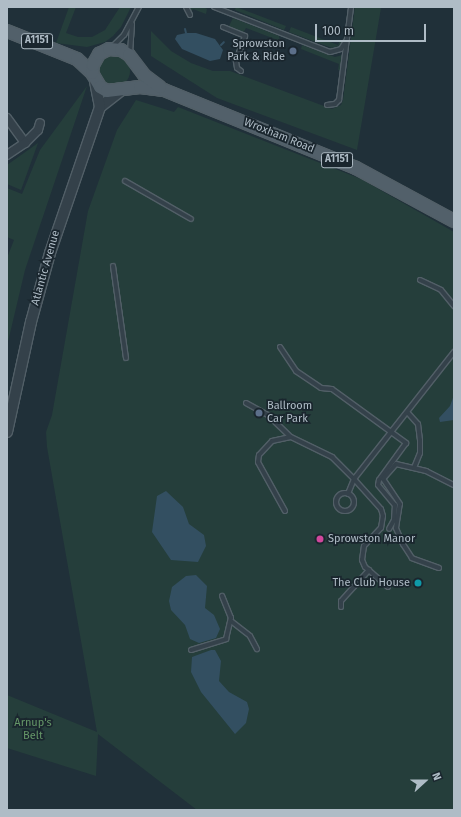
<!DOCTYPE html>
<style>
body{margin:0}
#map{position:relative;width:461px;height:817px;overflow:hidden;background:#203039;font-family:"Fira Sans",sans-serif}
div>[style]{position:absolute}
.green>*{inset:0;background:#253e3b}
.round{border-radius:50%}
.water>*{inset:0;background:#334f61}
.stream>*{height:2px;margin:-1px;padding:0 1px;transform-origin:1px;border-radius:1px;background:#334f61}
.roads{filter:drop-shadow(1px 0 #525f67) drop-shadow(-1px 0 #525f67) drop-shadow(0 1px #525f67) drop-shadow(0 -1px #525f67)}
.service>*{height:4px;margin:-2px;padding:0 2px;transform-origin:2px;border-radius:2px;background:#34414a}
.service>.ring{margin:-2px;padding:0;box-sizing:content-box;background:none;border:4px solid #34414a;border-radius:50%}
.minor>*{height:8px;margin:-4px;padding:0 4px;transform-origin:4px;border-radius:4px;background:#34414a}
.tertiary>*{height:10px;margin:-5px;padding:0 5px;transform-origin:5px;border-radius:5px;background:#34414a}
.primary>*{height:12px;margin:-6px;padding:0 6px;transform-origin:6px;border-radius:6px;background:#52606a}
.dots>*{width:11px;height:11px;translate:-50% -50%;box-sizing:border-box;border:2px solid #1a262e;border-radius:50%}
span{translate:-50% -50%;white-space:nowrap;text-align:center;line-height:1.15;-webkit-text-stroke:3.5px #1a262e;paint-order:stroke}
.shield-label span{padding:1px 3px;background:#1a262e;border:1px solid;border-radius:3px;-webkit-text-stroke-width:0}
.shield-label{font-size:10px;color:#afbcc6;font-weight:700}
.poi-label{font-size:11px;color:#afbcc6}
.right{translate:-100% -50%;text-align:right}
.left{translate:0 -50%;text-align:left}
.street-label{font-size:11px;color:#afbcc6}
.park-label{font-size:11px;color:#659768}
.frame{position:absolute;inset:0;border:8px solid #afbcc6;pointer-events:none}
.north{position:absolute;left:405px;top:761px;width:40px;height:40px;-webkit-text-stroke:3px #1a262e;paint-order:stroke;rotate:69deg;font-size:11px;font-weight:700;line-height:16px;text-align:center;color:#afbcc6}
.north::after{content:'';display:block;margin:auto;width:14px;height:18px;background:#afbcc6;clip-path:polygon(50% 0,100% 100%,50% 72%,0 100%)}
.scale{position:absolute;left:315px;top:24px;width:111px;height:18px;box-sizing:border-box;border:2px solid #afbcc6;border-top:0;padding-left:5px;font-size:12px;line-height:14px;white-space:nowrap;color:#afbcc6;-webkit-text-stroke:3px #1a262e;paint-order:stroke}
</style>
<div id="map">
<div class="green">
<i style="clip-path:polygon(69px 7px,76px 7px,66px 33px,78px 37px,92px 37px,105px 30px,120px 7px,131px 7px,121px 27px,113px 36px,105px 42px,87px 47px,56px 43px)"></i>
<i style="clip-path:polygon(190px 7px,204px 7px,207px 9px,206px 14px,193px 9px,191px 12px)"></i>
<i style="clip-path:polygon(236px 7px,286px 26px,284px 30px,235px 10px)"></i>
<i style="clip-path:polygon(355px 7px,381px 8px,357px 150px,217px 98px,151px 56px,151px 31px,171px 51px,191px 63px,213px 71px,230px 71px,332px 109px,341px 105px,343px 100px)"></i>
<i style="clip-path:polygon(233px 18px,279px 36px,280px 41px,246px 28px,243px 33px,229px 26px)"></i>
<i style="clip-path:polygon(291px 27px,338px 45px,340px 40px,343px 40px,339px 46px,332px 48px,289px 32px)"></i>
<i style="clip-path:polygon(302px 45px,335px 57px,342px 55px,340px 70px,338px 70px,339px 64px,301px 49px)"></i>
<i class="round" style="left:98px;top:55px;width:32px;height:32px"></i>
<i style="clip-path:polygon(87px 86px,25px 270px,7px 346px,7px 258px,14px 240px,7px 237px,7px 188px,22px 194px,40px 150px)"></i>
<i style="clip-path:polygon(136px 100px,174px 112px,178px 107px,361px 179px,454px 232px,454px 810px,197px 810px,98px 734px,96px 776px,7px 748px,7px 695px,97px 732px,47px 447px,46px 432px,52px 415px,88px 211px,117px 130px)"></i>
<i style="clip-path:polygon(38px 143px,21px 190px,7px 184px,7px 165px)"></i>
</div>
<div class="water">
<i style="clip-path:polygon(186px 33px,196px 33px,215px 39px,223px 50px,220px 59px,210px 61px,182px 49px,175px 39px,177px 35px)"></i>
<i style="clip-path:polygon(454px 395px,454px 420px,440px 422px,439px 418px,450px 406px)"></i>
<i style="clip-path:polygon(166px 491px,183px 507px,189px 524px,204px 535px,206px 546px,198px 562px,171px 560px,152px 532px,157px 496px)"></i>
<i style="clip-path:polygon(196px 575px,207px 586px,205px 608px,214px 615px,220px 629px,216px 638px,199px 643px,190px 639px,185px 625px,171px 610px,169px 601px,172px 587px,186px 576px)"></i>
<i style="clip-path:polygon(211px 650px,215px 650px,221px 661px,219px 681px,229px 692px,247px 702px,249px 709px,246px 723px,235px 734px,201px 692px,191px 672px,192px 657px)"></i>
</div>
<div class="stream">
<i style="left:185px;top:29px;width:4px;rotate:76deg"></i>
<i style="left:221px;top:45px;width:4px;rotate:-45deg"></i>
</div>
<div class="roads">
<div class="service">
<i style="left:186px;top:7px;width:9px;rotate:63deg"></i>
<i style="left:214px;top:7px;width:124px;rotate:21.2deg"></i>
<i style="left:330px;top:52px;width:11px;rotate:-15deg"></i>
<i style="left:341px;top:49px;width:9px;rotate:-58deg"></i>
<i style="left:223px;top:27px;width:24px;rotate:22deg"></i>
<i style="left:245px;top:36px;width:27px;rotate:110deg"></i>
<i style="left:236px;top:61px;width:7px;rotate:82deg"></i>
<i style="left:237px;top:68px;width:5px;rotate:37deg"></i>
<i style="left:113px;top:46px;width:16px;rotate:-45deg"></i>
<i style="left:124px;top:35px;width:32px;rotate:-62deg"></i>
<i style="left:130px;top:53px;width:29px;rotate:-86deg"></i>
<i style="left:327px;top:105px;width:8px;rotate:-7deg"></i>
<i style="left:335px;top:104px;width:6px;rotate:-45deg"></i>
<i style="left:339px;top:100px;width:94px;rotate:-82.6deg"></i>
<i style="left:125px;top:181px;width:76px;rotate:29.9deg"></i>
<i style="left:113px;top:266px;width:93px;rotate:82deg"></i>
<i style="left:420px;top:280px;width:23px;rotate:25deg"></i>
<i style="left:441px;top:290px;width:21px;rotate:51deg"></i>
<i style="left:280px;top:347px;width:29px;rotate:56deg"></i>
<i style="left:296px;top:371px;width:30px;rotate:34deg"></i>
<i style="left:321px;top:388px;width:11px;rotate:5deg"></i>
<i style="left:332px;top:389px;width:92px;rotate:36.1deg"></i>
<i style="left:406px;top:443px;width:46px;rotate:126.1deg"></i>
<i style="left:379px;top:480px;width:5px;rotate:101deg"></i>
<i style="left:378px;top:485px;width:26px;rotate:50deg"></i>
<i style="left:395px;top:505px;width:15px;rotate:94deg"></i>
<i style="left:394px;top:520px;width:10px;rotate:119deg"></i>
<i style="left:246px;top:403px;width:26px;rotate:29deg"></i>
<i style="left:269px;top:416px;width:30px;rotate:44deg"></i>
<i style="left:291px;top:437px;width:46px;rotate:26deg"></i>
<i style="left:332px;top:457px;width:31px;rotate:45deg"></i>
<i style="left:354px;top:479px;width:16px;rotate:112deg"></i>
<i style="left:408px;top:413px;width:15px;rotate:48deg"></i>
<i style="left:418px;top:424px;width:16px;rotate:83deg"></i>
<i style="left:420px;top:440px;width:13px;rotate:90deg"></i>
<i style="left:420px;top:453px;width:16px;rotate:112deg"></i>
<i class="ring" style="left:336px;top:493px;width:14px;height:14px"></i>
<i style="left:285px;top:511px;width:56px;rotate:-118.9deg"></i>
<i style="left:258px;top:462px;width:7px;rotate:-82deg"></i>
<i style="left:259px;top:455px;width:19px;rotate:-47deg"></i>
<i style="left:272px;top:441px;width:19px;rotate:-12deg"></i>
<i style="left:439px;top:568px;width:29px;rotate:-160deg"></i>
<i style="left:412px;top:558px;width:17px;rotate:-123deg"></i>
<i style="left:403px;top:544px;width:17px;rotate:-114deg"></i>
<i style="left:396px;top:528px;width:24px;rotate:-81deg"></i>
<i style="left:400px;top:504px;width:30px;rotate:-124deg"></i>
<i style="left:383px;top:479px;width:20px;rotate:-49deg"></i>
<i style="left:396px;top:464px;width:31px;rotate:13deg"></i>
<i style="left:426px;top:471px;width:31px;rotate:27deg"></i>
<i style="left:388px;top:587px;width:30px;rotate:-139deg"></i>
<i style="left:365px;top:567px;width:8px;rotate:-113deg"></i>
<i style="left:362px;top:560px;width:14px;rotate:-82deg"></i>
<i style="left:364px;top:546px;width:25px;rotate:-47deg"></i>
<i style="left:381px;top:528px;width:12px;rotate:-81deg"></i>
<i style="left:383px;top:516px;width:7px;rotate:-106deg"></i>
<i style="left:381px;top:509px;width:40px;rotate:-132deg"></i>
<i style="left:354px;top:479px;width:162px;rotate:-51.8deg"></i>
<i style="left:341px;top:607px;width:6px;rotate:-90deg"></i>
<i style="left:341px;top:601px;width:42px;rotate:-47.9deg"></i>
<i style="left:231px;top:621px;width:24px;rotate:38deg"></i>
<i style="left:250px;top:636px;width:15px;rotate:62deg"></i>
<i style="left:191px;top:650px;width:37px;rotate:-17deg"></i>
<i style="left:226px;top:639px;width:22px;rotate:-77deg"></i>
<i style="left:231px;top:618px;width:24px;rotate:-112deg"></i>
</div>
<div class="minor">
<i style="left:7px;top:118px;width:31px;rotate:54deg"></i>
<i style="left:25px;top:143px;width:18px;rotate:-45deg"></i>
<i style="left:38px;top:130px;width:7px;rotate:-74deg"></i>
<i style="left:7px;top:155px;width:22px;rotate:-34deg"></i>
</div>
<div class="tertiary">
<i style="left:100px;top:107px;width:28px;rotate:-38deg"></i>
<i style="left:7px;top:432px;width:113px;rotate:-77.7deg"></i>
<i style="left:31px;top:322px;width:72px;rotate:-74.6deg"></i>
<i style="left:50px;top:253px;width:154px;rotate:-71.1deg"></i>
<i style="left:100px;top:107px;width:25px;rotate:-101deg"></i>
</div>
<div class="primary">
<i style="left:7px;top:31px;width:75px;rotate:21.8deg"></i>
<i style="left:77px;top:59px;width:21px;rotate:43deg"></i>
<i style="left:92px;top:73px;width:16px;rotate:60deg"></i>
<i style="left:100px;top:87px;width:8px;rotate:30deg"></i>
<i style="left:107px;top:91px;width:33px;rotate:-7deg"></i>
<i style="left:140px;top:87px;width:24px;rotate:7deg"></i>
<i style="left:164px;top:90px;width:207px;rotate:22.1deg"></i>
<i style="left:356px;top:168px;width:111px;rotate:28.4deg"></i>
<i style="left:92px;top:73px;width:8px;rotate:-83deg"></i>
<i style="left:93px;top:65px;width:13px;rotate:-61deg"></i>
<i style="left:99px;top:54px;width:11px;rotate:-27deg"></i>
<i style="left:109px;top:49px;width:12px;rotate:5deg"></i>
<i style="left:121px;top:50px;width:9px;rotate:32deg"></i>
<i style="left:129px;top:55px;width:25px;rotate:53deg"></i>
<i style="left:144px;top:75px;width:20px;rotate:37deg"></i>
</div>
</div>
<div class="dots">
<i style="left:293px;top:51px;background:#5c6f8a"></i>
<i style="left:259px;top:413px;background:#5c6f8a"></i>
<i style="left:320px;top:539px;background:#d1479c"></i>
<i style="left:418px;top:583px;background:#0f9aa8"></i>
</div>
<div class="shield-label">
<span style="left:37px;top:41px">A1151</span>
<span style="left:337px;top:160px">A1151</span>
</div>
<div class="poi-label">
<span class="right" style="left:285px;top:51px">Sprowston<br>Park &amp; Ride</span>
<span class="left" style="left:267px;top:413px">Ballroom<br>Car Park</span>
<span class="left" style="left:328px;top:539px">Sprowston Manor</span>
<span class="right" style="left:410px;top:583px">The Club House</span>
</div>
<div class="street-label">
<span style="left:279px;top:136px;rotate:22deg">Wroxham Road</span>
<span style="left:46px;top:268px;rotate:-74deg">Atlantic Avenue</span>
</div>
<div class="park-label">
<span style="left:33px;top:730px">Arnup's<br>Belt</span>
</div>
<div class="frame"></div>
<div class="north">N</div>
<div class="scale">100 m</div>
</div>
